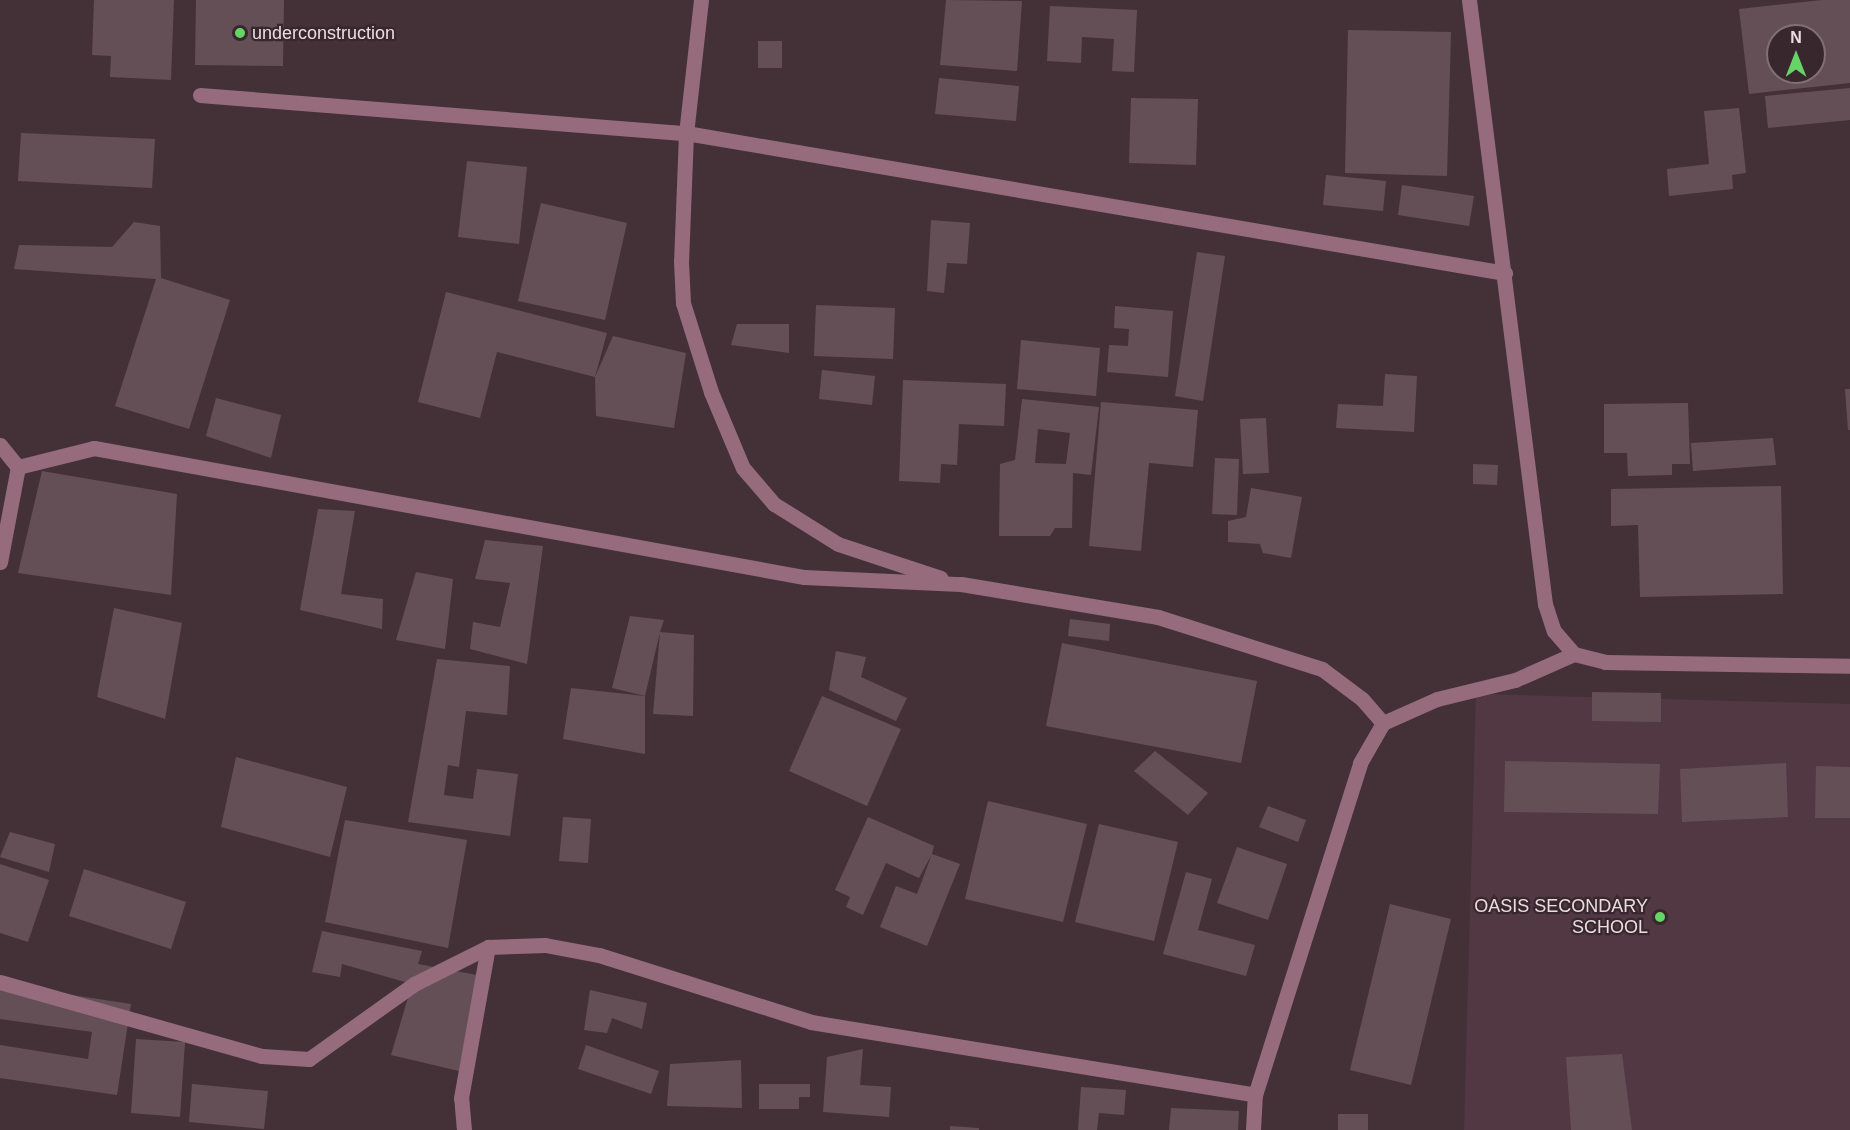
<!DOCTYPE html>
<style>
body{margin:0}
#map{position:relative;width:1850px;height:1130px;overflow:hidden;background:#443138;font-family:Arial,sans-serif}
div>[style]{position:absolute}
.built>*{inset:0;background:#523842}
.building>*{inset:0;background:#644f57}
.minor>*{height:15px;margin:-7.5px;padding:0 7.5px;transform-origin:7.5px;border-radius:7.5px;background:#966c7c}
.dots>*{width:16px;height:16px;translate:-50% -50%;box-sizing:border-box;border:3px solid #39272e;border-radius:50%}
span{translate:-50% -50%;white-space:nowrap;text-align:center;line-height:1.15;-webkit-text-stroke:4.5px #39272e;paint-order:stroke}
.poi-label{font-size:18px;color:#eadde2}
.left{translate:0 -50%;text-align:left}
.right{translate:-100% -50%;text-align:right}
.north{position:absolute;left:1766px;top:24px;width:60px;height:60px;box-sizing:border-box;background:#39272e;border:2px solid #807076;border-radius:50%;rotate:0deg;font-size:16px;font-weight:700;line-height:24px;text-align:center;color:#eadde2}
.north::after{content:'';display:block;margin:auto;width:21px;height:27px;background:#66d466;clip-path:polygon(50% 0,100% 100%,50% 72%,0 100%)}
</style>
<div id="map">
<div class="built">
<i style="clip-path:polygon(1476px 694px,1850px 704px,1850px 1130px,1464px 1130px)"></i>
</div>
<div class="building">
<i style="clip-path:polygon(94px 0,174px 0,171px 80px,110px 77px,111px 56px,92px 55px)"></i>
<i style="clip-path:polygon(196px 0,284px 0,283px 66px,195px 65px)"></i>
<i style="clip-path:polygon(946px 0,1022px 1px,1017px 71px,940px 65px)"></i>
<i style="clip-path:polygon(evenodd,1822px 0,1850px 0,1850px 83px,1749px 94px,1739px 9px,1822px 0,1778px 36px,1814px 36px,1814px 72px,1778px 72px,1778px 36px)"></i>
<i style="clip-path:polygon(1050px 6px,1137px 10px,1134px 72px,1112px 71px,1114px 39px,1082px 37px,1081px 63px,1047px 61px)"></i>
<i style="clip-path:polygon(1348px 30px,1451px 32px,1447px 176px,1345px 173px)"></i>
<i style="clip-path:polygon(758px 41px,782px 41px,782px 68px,758px 68px)"></i>
<i style="clip-path:polygon(939px 78px,1019px 86px,1016px 121px,935px 114px)"></i>
<i style="clip-path:polygon(1850px 88px,1850px 120px,1768px 128px,1765px 96px)"></i>
<i style="clip-path:polygon(1131px 98px,1198px 99px,1196px 165px,1129px 163px)"></i>
<i style="clip-path:polygon(1739px 108px,1746px 173px,1732px 175px,1733px 189px,1669px 196px,1667px 169px,1709px 164px,1704px 111px)"></i>
<i style="clip-path:polygon(21px 133px,155px 139px,152px 188px,18px 181px)"></i>
<i style="clip-path:polygon(467px 161px,527px 167px,519px 244px,458px 237px)"></i>
<i style="clip-path:polygon(1326px 175px,1386px 181px,1383px 211px,1323px 205px)"></i>
<i style="clip-path:polygon(1402px 185px,1474px 196px,1469px 226px,1398px 215px)"></i>
<i style="clip-path:polygon(541px 203px,627px 223px,605px 320px,518px 301px)"></i>
<i style="clip-path:polygon(931px 220px,970px 223px,967px 264px,947px 263px,944px 293px,927px 291px)"></i>
<i style="clip-path:polygon(134px 222px,160px 226px,161px 278px,230px 300px,189px 429px,115px 406px,156px 279px,14px 269px,19px 245px,112px 247px)"></i>
<i style="clip-path:polygon(1197px 252px,1225px 256px,1203px 401px,1175px 396px)"></i>
<i style="clip-path:polygon(446px 292px,607px 333px,595px 377px,497px 352px,480px 418px,418px 402px)"></i>
<i style="clip-path:polygon(816px 305px,895px 308px,893px 359px,814px 356px)"></i>
<i style="clip-path:polygon(1115px 306px,1173px 311px,1168px 377px,1107px 372px,1109px 345px,1128px 346px,1129px 329px,1114px 328px)"></i>
<i style="clip-path:polygon(737px 324px,789px 324px,789px 353px,731px 345px)"></i>
<i style="clip-path:polygon(613px 336px,686px 353px,674px 428px,596px 416px,595px 377px)"></i>
<i style="clip-path:polygon(1021px 340px,1100px 348px,1096px 396px,1017px 389px)"></i>
<i style="clip-path:polygon(822px 370px,875px 376px,872px 405px,819px 399px)"></i>
<i style="clip-path:polygon(1385px 374px,1417px 376px,1414px 432px,1336px 428px,1338px 404px,1383px 406px)"></i>
<i style="clip-path:polygon(903px 380px,1006px 384px,1004px 426px,959px 424px,957px 465px,941px 464px,940px 483px,899px 481px)"></i>
<i style="clip-path:polygon(1845px 389px,1850px 389px,1850px 430px,1848px 430px)"></i>
<i style="clip-path:polygon(216px 398px,281px 415px,271px 458px,206px 436px)"></i>
<i style="clip-path:polygon(evenodd,1022px 399px,1099px 407px,1091px 475px,1073px 473px,1072px 528px,1055px 528px,1050px 536px,999px 536px,1000px 464px,1015px 460px,1022px 399px,1038px 429px,1070px 433px,1066px 464px,1035px 463px,1038px 429px)"></i>
<i style="clip-path:polygon(1101px 402px,1198px 410px,1193px 467px,1149px 463px,1141px 551px,1089px 546px)"></i>
<i style="clip-path:polygon(1688px 403px,1690px 464px,1672px 464px,1672px 475px,1628px 476px,1627px 453px,1604px 453px,1604px 404px)"></i>
<i style="clip-path:polygon(1266px 418px,1269px 473px,1243px 474px,1240px 419px)"></i>
<i style="clip-path:polygon(1773px 438px,1776px 465px,1693px 471px,1691px 443px)"></i>
<i style="clip-path:polygon(1215px 458px,1239px 459px,1237px 515px,1212px 514px)"></i>
<i style="clip-path:polygon(1473px 464px,1498px 465px,1497px 485px,1473px 484px)"></i>
<i style="clip-path:polygon(42px 471px,177px 494px,171px 595px,18px 573px)"></i>
<i style="clip-path:polygon(1781px 486px,1783px 594px,1640px 597px,1638px 525px,1611px 526px,1611px 489px)"></i>
<i style="clip-path:polygon(1251px 488px,1302px 497px,1291px 558px,1263px 553px,1260px 544px,1228px 542px,1228px 521px,1246px 517px)"></i>
<i style="clip-path:polygon(318px 509px,355px 511px,341px 594px,383px 599px,382px 629px,300px 610px)"></i>
<i style="clip-path:polygon(485px 540px,543px 546px,527px 664px,470px 649px,473px 622px,500px 627px,510px 583px,475px 579px)"></i>
<i style="clip-path:polygon(416px 572px,453px 579px,445px 649px,396px 640px)"></i>
<i style="clip-path:polygon(114px 608px,182px 623px,165px 719px,97px 697px)"></i>
<i style="clip-path:polygon(630px 616px,664px 620px,660px 632px,694px 635px,693px 716px,653px 714px,660px 632px,645px 696px,612px 688px)"></i>
<i style="clip-path:polygon(1070px 619px,1110px 624px,1109px 641px,1068px 636px)"></i>
<i style="clip-path:polygon(1062px 643px,1257px 681px,1241px 763px,1046px 726px)"></i>
<i style="clip-path:polygon(836px 651px,866px 657px,861px 677px,907px 698px,896px 721px,829px 690px)"></i>
<i style="clip-path:polygon(437px 659px,510px 666px,507px 715px,466px 711px,459px 767px,448px 765px,444px 795px,473px 799px,477px 769px,518px 774px,510px 836px,408px 822px)"></i>
<i style="clip-path:polygon(571px 688px,645px 696px,645px 754px,563px 739px)"></i>
<i style="clip-path:polygon(1592px 692px,1661px 693px,1661px 722px,1592px 721px)"></i>
<i style="clip-path:polygon(822px 696px,901px 729px,867px 806px,789px 771px)"></i>
<i style="clip-path:polygon(1155px 751px,1208px 793px,1188px 815px,1134px 771px)"></i>
<i style="clip-path:polygon(236px 757px,347px 787px,330px 857px,221px 827px)"></i>
<i style="clip-path:polygon(1505px 761px,1660px 764px,1658px 814px,1504px 812px)"></i>
<i style="clip-path:polygon(1786px 763px,1788px 817px,1682px 822px,1680px 769px)"></i>
<i style="clip-path:polygon(1816px 766px,1850px 767px,1850px 818px,1815px 818px)"></i>
<i style="clip-path:polygon(988px 801px,1087px 824px,1063px 922px,965px 899px)"></i>
<i style="clip-path:polygon(1268px 806px,1306px 820px,1298px 842px,1259px 827px)"></i>
<i style="clip-path:polygon(563px 817px,591px 819px,588px 863px,559px 861px)"></i>
<i style="clip-path:polygon(868px 817px,934px 846px,932px 854px,960px 864px,927px 946px,880px 927px,896px 886px,917px 894px,932px 854px,919px 878px,886px 863px,863px 915px,846px 907px,850px 897px,835px 890px)"></i>
<i style="clip-path:polygon(345px 820px,467px 840px,448px 948px,325px 922px)"></i>
<i style="clip-path:polygon(1099px 824px,1178px 842px,1154px 941px,1075px 922px)"></i>
<i style="clip-path:polygon(10px 832px,55px 844px,49px 872px,0 857px)"></i>
<i style="clip-path:polygon(1237px 847px,1287px 864px,1268px 920px,1217px 903px)"></i>
<i style="clip-path:polygon(0 864px,49px 880px,28px 942px,0 933px)"></i>
<i style="clip-path:polygon(84px 869px,186px 902px,171px 949px,69px 916px)"></i>
<i style="clip-path:polygon(1186px 872px,1212px 879px,1198px 930px,1255px 945px,1246px 976px,1163px 954px)"></i>
<i style="clip-path:polygon(1390px 904px,1451px 919px,1411px 1085px,1350px 1070px)"></i>
<i style="clip-path:polygon(322px 931px,422px 951px,418px 964px,477px 975px,459px 1071px,391px 1055px,412px 984px,342px 964px,340px 977px,312px 972px)"></i>
<i style="clip-path:polygon(0 984px,131px 1004px,117px 1095px,0 1078px,0 1045px,88px 1059px,92px 1032px,0 1019px)"></i>
<i style="clip-path:polygon(590px 990px,647px 1003px,642px 1029px,612px 1018px,607px 1033px,584px 1030px)"></i>
<i style="clip-path:polygon(136px 1039px,185px 1042px,180px 1117px,131px 1113px)"></i>
<i style="clip-path:polygon(586px 1045px,659px 1071px,651px 1094px,578px 1069px)"></i>
<i style="clip-path:polygon(863px 1049px,860px 1085px,891px 1087px,889px 1117px,823px 1112px,827px 1057px)"></i>
<i style="clip-path:polygon(1622px 1054px,1632px 1130px,1571px 1130px,1566px 1057px)"></i>
<i style="clip-path:polygon(741px 1060px,742px 1108px,667px 1106px,670px 1064px)"></i>
<i style="clip-path:polygon(192px 1084px,268px 1091px,264px 1129px,189px 1122px)"></i>
<i style="clip-path:polygon(759px 1084px,810px 1084px,810px 1097px,799px 1097px,799px 1109px,759px 1109px)"></i>
<i style="clip-path:polygon(1081px 1087px,1126px 1090px,1124px 1115px,1099px 1113px,1097px 1130px,1078px 1130px)"></i>
<i style="clip-path:polygon(1171px 1108px,1239px 1111px,1238px 1130px,1169px 1130px)"></i>
<i style="clip-path:polygon(1338px 1114px,1368px 1114px,1368px 1130px,1338px 1130px)"></i>
<i style="clip-path:polygon(950px 1126px,979px 1128px,979px 1130px,950px 1130px)"></i>
</div>
<div class="minor">
<i style="left:701px;top:0;width:134px;rotate:96.4deg"></i>
<i style="left:686px;top:133px;width:128px;rotate:92.2deg"></i>
<i style="left:681px;top:261px;width:42px;rotate:87.3deg"></i>
<i style="left:683px;top:303px;width:93px;rotate:72.5deg"></i>
<i style="left:711px;top:392px;width:82px;rotate:67.2deg"></i>
<i style="left:743px;top:468px;width:48px;rotate:49.3deg"></i>
<i style="left:774px;top:504px;width:75px;rotate:32deg"></i>
<i style="left:838px;top:544px;width:108px;rotate:18.3deg"></i>
<i style="left:1469px;top:0;width:609px;rotate:82.83deg"></i>
<i style="left:1545px;top:604px;width:28px;rotate:72deg"></i>
<i style="left:1554px;top:631px;width:30px;rotate:49deg"></i>
<i style="left:1574px;top:654px;width:32px;rotate:14deg"></i>
<i style="left:1605px;top:662px;width:245px;rotate:0.9deg"></i>
<i style="left:200px;top:95px;width:487px;rotate:4.5deg"></i>
<i style="left:686px;top:133px;width:831px;rotate:9.7deg"></i>
<i style="left:0;top:445px;width:28px;rotate:51deg"></i>
<i style="left:0;top:562px;width:97px;rotate:-79.3deg"></i>
<i style="left:18px;top:467px;width:78px;rotate:-14deg"></i>
<i style="left:94px;top:448px;width:722px;rotate:10.3deg"></i>
<i style="left:804px;top:577px;width:157px;rotate:2.6deg"></i>
<i style="left:961px;top:584px;width:200px;rotate:9.5deg"></i>
<i style="left:1158px;top:617px;width:172px;rotate:17.6deg"></i>
<i style="left:1322px;top:669px;width:50px;rotate:36.9deg"></i>
<i style="left:1362px;top:699px;width:32px;rotate:49deg"></i>
<i style="left:0;top:982px;width:272px;rotate:15.8deg"></i>
<i style="left:262px;top:1056px;width:47px;rotate:3.7deg"></i>
<i style="left:309px;top:1059px;width:129px;rotate:-35.5deg"></i>
<i style="left:414px;top:984px;width:83px;rotate:-26.6deg"></i>
<i style="left:488px;top:947px;width:57px;rotate:-2deg"></i>
<i style="left:545px;top:945px;width:55px;rotate:10.5deg"></i>
<i style="left:599px;top:955px;width:222px;rotate:17.5deg"></i>
<i style="left:811px;top:1022px;width:450px;rotate:9.3deg"></i>
<i style="left:464px;top:1130px;width:32px;rotate:-95deg"></i>
<i style="left:461px;top:1098px;width:153px;rotate:-79.9deg"></i>
<i style="left:1253px;top:1130px;width:35px;rotate:-87deg"></i>
<i style="left:1255px;top:1095px;width:348px;rotate:-72.4deg"></i>
<i style="left:1360px;top:763px;width:46px;rotate:-60.1deg"></i>
<i style="left:1383px;top:723px;width:59px;rotate:-24deg"></i>
<i style="left:1437px;top:699px;width:80px;rotate:-13.7deg"></i>
<i style="left:1515px;top:680px;width:64px;rotate:-23.8deg"></i>
</div>
<div class="dots">
<i style="left:240px;top:33px;background:#66d466"></i>
<i style="left:1660px;top:917px;background:#66d466"></i>
</div>
<div class="poi-label">
<span class="left" style="left:252px;top:33px">underconstruction</span>
<span class="right" style="left:1648px;top:917px">OASIS SECONDARY<br>SCHOOL</span>
</div>
<div class="north">N</div>
</div>
